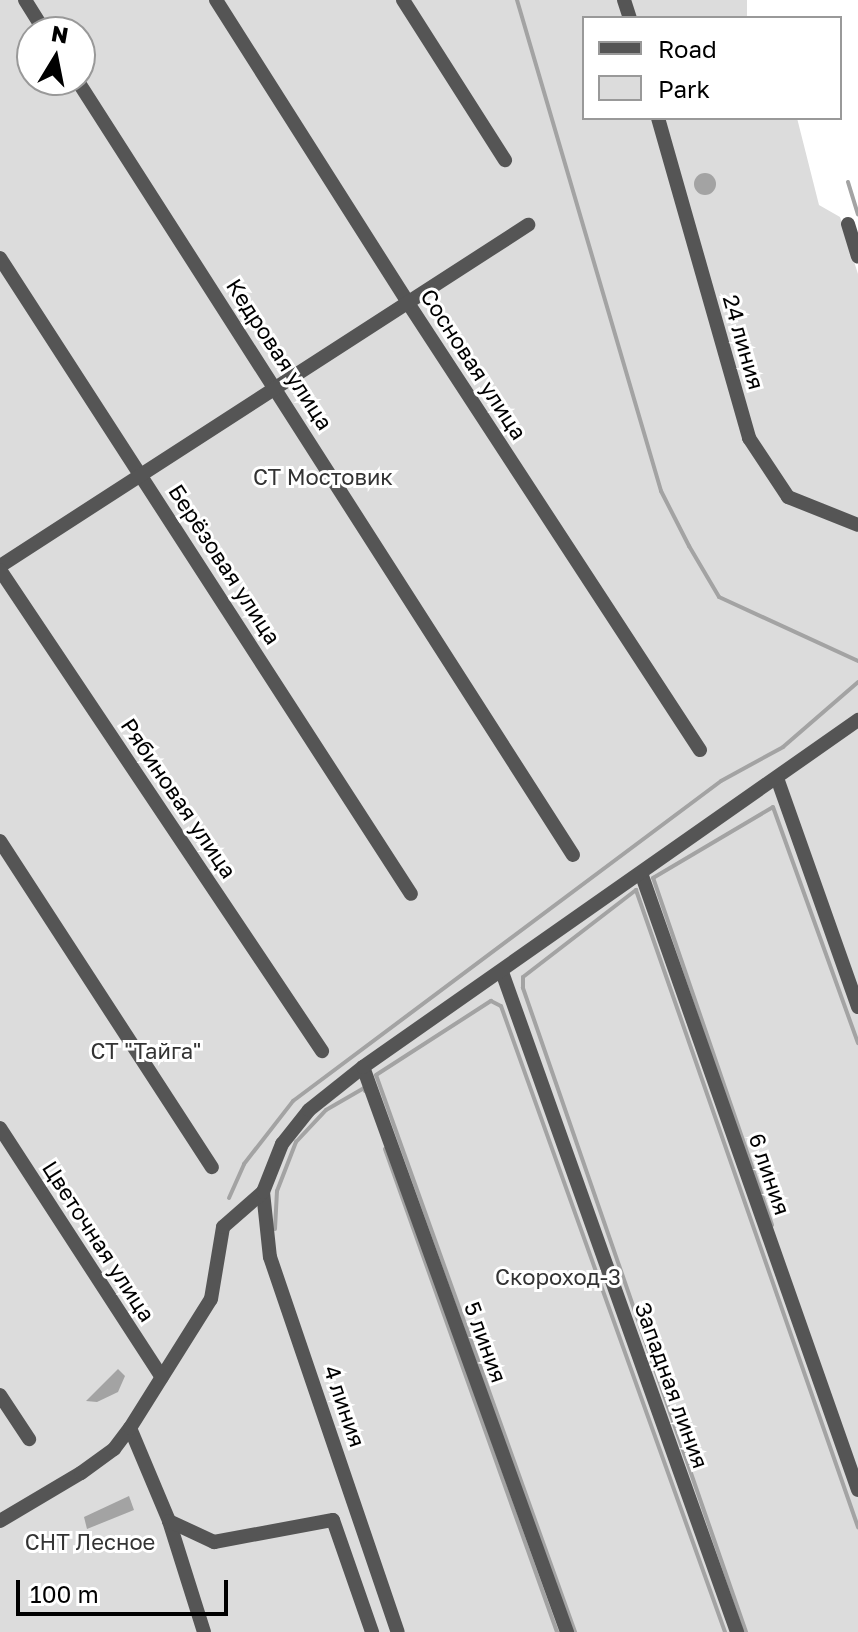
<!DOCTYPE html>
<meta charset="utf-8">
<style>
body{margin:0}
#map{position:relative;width:858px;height:1632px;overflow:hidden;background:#fff;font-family:"Golos Text",sans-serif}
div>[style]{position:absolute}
.green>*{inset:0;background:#dcdcdc}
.water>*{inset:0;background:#a3a3a3}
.round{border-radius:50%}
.stream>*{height:4px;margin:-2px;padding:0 2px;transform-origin:2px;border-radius:2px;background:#a3a3a3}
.minor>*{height:14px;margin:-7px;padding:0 7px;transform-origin:7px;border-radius:7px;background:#555}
span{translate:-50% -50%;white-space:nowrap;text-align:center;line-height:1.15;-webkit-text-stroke:6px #fff;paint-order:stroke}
.street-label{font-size:22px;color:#000}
.park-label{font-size:22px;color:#333}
.legend{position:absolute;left:582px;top:16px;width:260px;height:104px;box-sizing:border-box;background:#fff;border:2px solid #999;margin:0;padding:10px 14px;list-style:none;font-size:24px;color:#000}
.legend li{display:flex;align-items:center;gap:16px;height:40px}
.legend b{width:40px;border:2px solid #999}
.north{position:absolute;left:16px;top:16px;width:80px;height:80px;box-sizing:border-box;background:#fff;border:2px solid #999;border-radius:50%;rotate:10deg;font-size:22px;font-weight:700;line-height:32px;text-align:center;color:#000}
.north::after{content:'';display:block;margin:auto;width:28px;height:36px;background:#000;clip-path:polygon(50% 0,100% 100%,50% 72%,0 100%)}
.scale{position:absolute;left:16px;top:1580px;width:212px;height:36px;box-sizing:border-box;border:4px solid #000;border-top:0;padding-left:10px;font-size:24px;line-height:28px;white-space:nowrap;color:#000;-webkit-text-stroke:6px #fff;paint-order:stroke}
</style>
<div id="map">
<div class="green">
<i style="clip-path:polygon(evenodd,0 0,747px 0,747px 18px,584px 18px,584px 118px,797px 118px,819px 205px,840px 217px,858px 274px,858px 1632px,0 1632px,0 0,32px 32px,80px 32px,80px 80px,32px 80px,32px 32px)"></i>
</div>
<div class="water">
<i class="round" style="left:694px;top:173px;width:22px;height:22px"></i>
<i style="clip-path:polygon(118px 1369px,125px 1376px,118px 1392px,97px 1402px,86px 1401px)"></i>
<i style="clip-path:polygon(129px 1496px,134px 1510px,87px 1529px,84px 1517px)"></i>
</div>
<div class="stream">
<i style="left:517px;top:0;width:512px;rotate:73.65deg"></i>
<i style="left:661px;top:491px;width:62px;rotate:63deg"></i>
<i style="left:689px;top:546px;width:59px;rotate:59.5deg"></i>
<i style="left:719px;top:597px;width:153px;rotate:24.7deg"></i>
<i style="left:848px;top:182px;width:34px;rotate:73deg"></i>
<i style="left:385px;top:1149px;width:513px;rotate:70.4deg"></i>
<i style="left:229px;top:1198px;width:37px;rotate:-66deg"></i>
<i style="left:244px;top:1164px;width:80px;rotate:-52.1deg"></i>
<i style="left:293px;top:1101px;width:534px;rotate:-36.78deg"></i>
<i style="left:721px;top:781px;width:71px;rotate:-28.7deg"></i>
<i style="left:783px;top:747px;width:99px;rotate:-40.9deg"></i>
<i style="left:772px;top:1225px;width:367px;rotate:-108.9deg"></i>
<i style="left:653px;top:878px;width:139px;rotate:-30.6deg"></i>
<i style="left:773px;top:807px;width:251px;rotate:70.2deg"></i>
<i style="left:275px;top:1229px;width:38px;rotate:-87deg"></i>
<i style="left:277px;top:1191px;width:53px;rotate:-68.8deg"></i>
<i style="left:296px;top:1142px;width:44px;rotate:-46.8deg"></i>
<i style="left:326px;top:1110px;width:44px;rotate:-30.1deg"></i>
<i style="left:364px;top:1088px;width:3px;rotate:72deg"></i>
<i style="left:575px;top:1632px;width:591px;rotate:-109.66deg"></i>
<i style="left:376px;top:1075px;width:137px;rotate:-32.8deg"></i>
<i style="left:491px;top:1001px;width:11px;rotate:27deg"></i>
<i style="left:501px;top:1006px;width:665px;rotate:70.31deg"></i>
<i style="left:746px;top:1632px;width:682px;rotate:-109.1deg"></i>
<i style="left:523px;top:988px;width:11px;rotate:-90deg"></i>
<i style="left:523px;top:977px;width:143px;rotate:-37.6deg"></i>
<i style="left:636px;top:890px;width:675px;rotate:70.79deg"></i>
</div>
<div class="minor">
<i style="left:25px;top:0;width:38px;rotate:58deg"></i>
<i style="left:216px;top:0;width:359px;rotate:57.6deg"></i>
<i style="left:408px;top:303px;width:534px;rotate:56.85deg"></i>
<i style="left:403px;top:0;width:190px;rotate:57.5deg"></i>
<i style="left:624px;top:0;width:19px;rotate:72deg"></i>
<i style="left:77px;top:80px;width:920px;rotate:57.38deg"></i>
<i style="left:658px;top:118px;width:333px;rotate:74.1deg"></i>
<i style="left:749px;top:438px;width:71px;rotate:56.5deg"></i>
<i style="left:788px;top:497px;width:75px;rotate:21.8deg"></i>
<i style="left:848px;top:224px;width:34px;rotate:73deg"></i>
<i style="left:0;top:258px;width:757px;rotate:57.13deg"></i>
<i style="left:0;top:566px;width:629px;rotate:-32.86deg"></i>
<i style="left:0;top:570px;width:579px;rotate:56.2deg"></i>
<i style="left:777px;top:778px;width:243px;rotate:70.5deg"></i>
<i style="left:0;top:841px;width:389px;rotate:57deg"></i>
<i style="left:641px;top:873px;width:654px;rotate:70.62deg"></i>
<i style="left:502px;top:972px;width:701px;rotate:70.4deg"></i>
<i style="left:363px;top:1067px;width:601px;rotate:70.15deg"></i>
<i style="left:0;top:1128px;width:297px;rotate:57deg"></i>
<i style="left:263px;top:1192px;width:65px;rotate:83.9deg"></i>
<i style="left:270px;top:1257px;width:396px;rotate:71.2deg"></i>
<i style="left:0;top:1395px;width:53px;rotate:56.6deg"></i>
<i style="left:130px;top:1428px;width:101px;rotate:67.2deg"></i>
<i style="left:169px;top:1521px;width:116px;rotate:72.5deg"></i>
<i style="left:0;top:1521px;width:94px;rotate:-30.7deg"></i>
<i style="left:81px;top:1473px;width:41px;rotate:-36deg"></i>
<i style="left:114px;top:1449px;width:26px;rotate:-53deg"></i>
<i style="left:130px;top:1428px;width:152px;rotate:-57.9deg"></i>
<i style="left:211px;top:1299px;width:73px;rotate:-80.5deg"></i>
<i style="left:223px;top:1227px;width:53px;rotate:-41.2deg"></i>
<i style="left:263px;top:1192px;width:52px;rotate:-68.4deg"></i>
<i style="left:282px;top:1144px;width:43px;rotate:-51.5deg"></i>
<i style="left:309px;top:1110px;width:69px;rotate:-38.5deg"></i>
<i style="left:363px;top:1067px;width:605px;rotate:-35.03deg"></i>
<i style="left:169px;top:1521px;width:50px;rotate:25deg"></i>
<i style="left:214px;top:1542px;width:121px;rotate:-10.5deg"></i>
<i style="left:333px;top:1520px;width:119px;rotate:70.8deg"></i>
</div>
<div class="street-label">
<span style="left:744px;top:342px;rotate:74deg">24 линия</span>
<span style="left:280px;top:354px;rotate:57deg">Кедровая улица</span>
<span style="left:474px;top:364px;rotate:57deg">Сосновая улица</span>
<span style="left:225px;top:564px;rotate:57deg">Берёзовая улица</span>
<span style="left:179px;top:798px;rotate:56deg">Рябиновая улица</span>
<span style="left:770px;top:1174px;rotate:71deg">6 линия</span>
<span style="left:99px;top:1241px;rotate:57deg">Цветочная улица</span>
<span style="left:486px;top:1342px;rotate:70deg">5 линия</span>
<span style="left:672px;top:1385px;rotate:70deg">Западная линия</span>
<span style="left:345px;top:1406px;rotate:71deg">4 линия</span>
</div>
<div class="park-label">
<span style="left:323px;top:477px">СТ Мостовик</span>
<span style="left:146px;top:1051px">СТ "Тайга"</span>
<span style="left:558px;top:1277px">Скороход-3</span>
<span style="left:90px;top:1542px">СНТ Лесное</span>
</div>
<ul class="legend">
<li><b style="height:10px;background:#555"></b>Road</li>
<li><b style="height:22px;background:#dcdcdc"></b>Park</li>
</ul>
<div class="north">N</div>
<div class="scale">100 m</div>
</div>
